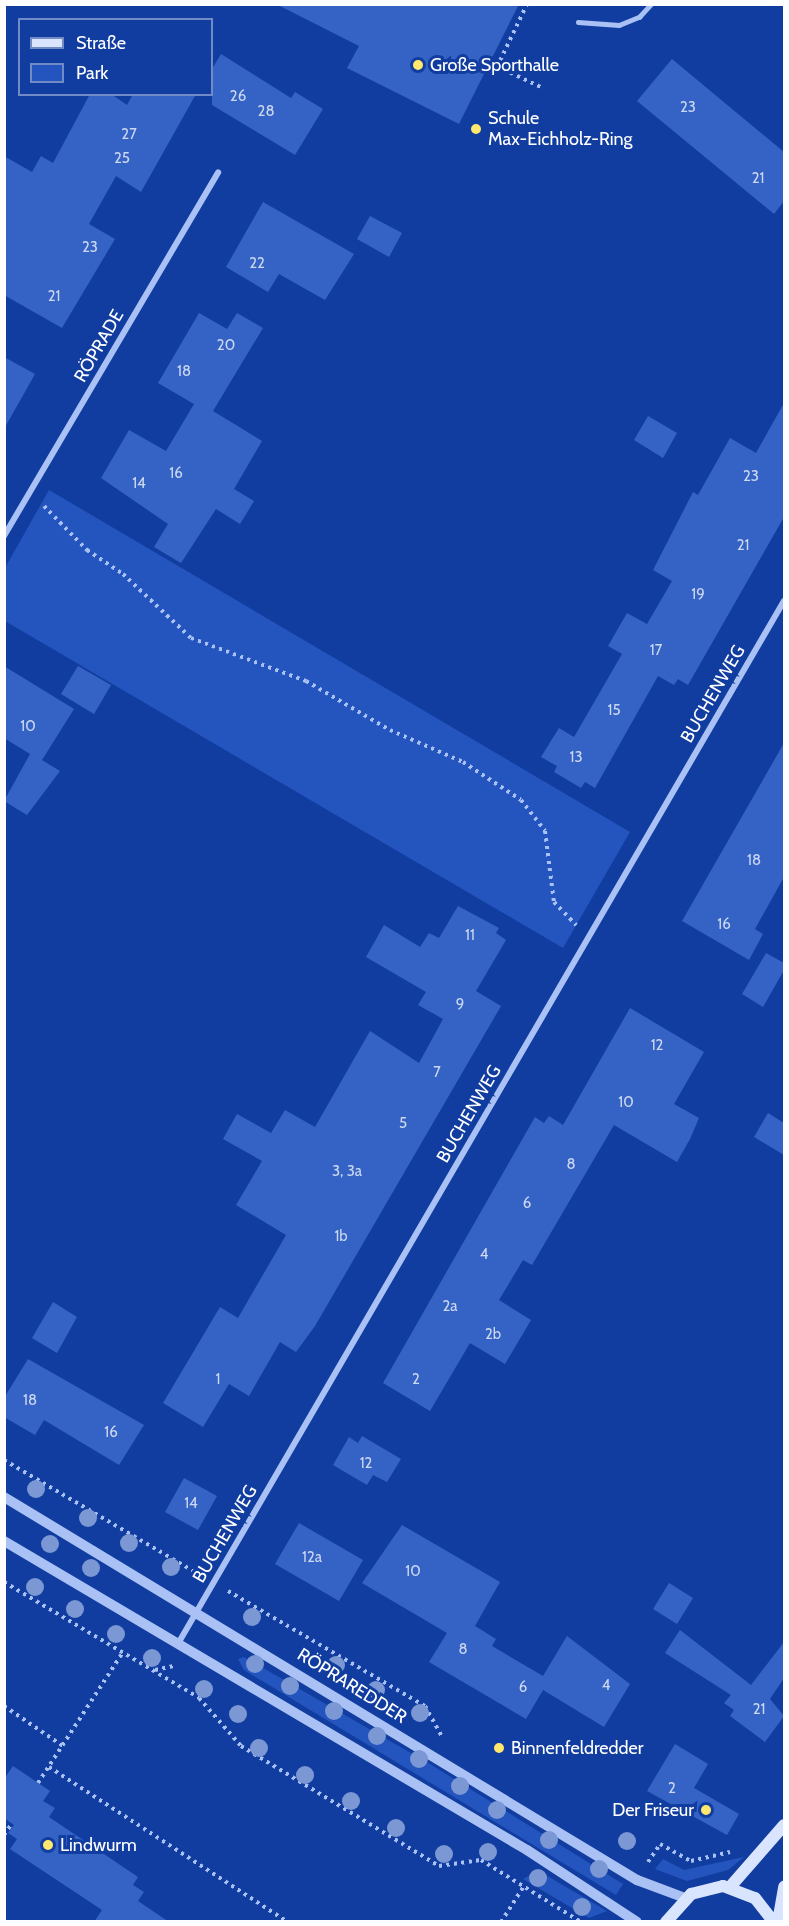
<!DOCTYPE html>
<meta charset="utf-8">
<style>
body{margin:0}
#map{position:relative;width:789px;height:1926px;overflow:hidden;background:#113da0;font-family:Cabin,sans-serif}
div>[style]{position:absolute}
.green>*{inset:0;background:#2455be}
.building>*{inset:0;background:#3563c5}
.path>*{height:4px;margin-top:-2px;transform-origin:0;background:repeating-linear-gradient(90deg,#a9c1f5 0 3px,transparent 0 7.5px)}
.service>*{height:4.5px;margin:-2.25px;padding:0 2.25px;transform-origin:2.25px;border-radius:2.25px;background:#a9c1f5}
.minor>*{height:6px;margin:-3px;padding:0 3px;transform-origin:3px;border-radius:3px;background:#a9c1f5}
.tertiary>*{height:10px;margin:-5px;padding:0 5px;transform-origin:5px;border-radius:5px;background:#a9c1f5}
.secondary>*{height:12px;margin:-6px;padding:0 6px;transform-origin:6px;border-radius:6px;background:#d9e4fe}
.trees>*{width:18px;height:18px;margin:-9px;border-radius:50%;background:#7b97d4}
.dots>*{width:16px;height:16px;translate:-50% -50%;box-sizing:border-box;border:3px solid #113da0;border-radius:50%}
span{translate:-50% -50%;white-space:nowrap;text-align:center;line-height:1.15;-webkit-text-stroke:6px #113da0;paint-order:stroke}
.number-label{font-size:15px;color:#ccd8f0}
.number-label span{-webkit-text-stroke-width:0}
.poi-label{font-size:18px;color:#fff}
.left{translate:0 -50%;text-align:left}
.right{translate:-100% -50%;text-align:right}
.street-label{font-size:18px;color:#fff}
.frame{position:absolute;inset:0;border:6px solid #fff;pointer-events:none}
.legend{position:absolute;left:18px;top:18px;width:195px;height:78px;box-sizing:border-box;background:#113da0;border:2px solid #708bc6;margin:0;padding:8px 10px;list-style:none;font-size:18px;color:#fff}
.legend li{display:flex;align-items:center;gap:12px;height:30px}
.legend b{width:30px;border:2px solid #708bc6}
</style>
<div id="map">
<div class="green">
<i style="clip-path:polygon(49px 490px,630px 832px,563px 948px,5px 621px,5px 568px)"></i>
<i style="clip-path:polygon(244px 1657px,430px 1764px,623px 1884px,616px 1895px,244px 1670px,238px 1659px)"></i>
<i style="clip-path:polygon(744px 1857px,728px 1870px,687px 1881px,655px 1869px,663px 1859px,684px 1870px)"></i>
<i style="clip-path:polygon(539px 1871px,607px 1911px,589px 1918px,523px 1879px)"></i>
</div>
<div class="building">
<i style="clip-path:polygon(276px 4px,519px 4px,459px 124px,347px 68px,359px 46px)"></i>
<i style="clip-path:polygon(221px 54px,291px 98px,295px 92px,323px 109px,295px 155px,212px 105px,212px 69px)"></i>
<i style="clip-path:polygon(672px 59px,784px 152px,784px 201px,774px 214px,637px 101px)"></i>
<i style="clip-path:polygon(90px 94px,111px 94px,127px 105px,133px 94px,196px 94px,141px 192px,116px 176px,89px 224px,115px 239px,62px 328px,4px 295px,4px 156px,32px 172px,41px 156px,53px 163px)"></i>
<i style="clip-path:polygon(263px 202px,354px 254px,325px 300px,279px 274px,268px 292px,226px 267px)"></i>
<i style="clip-path:polygon(370px 216px,402px 233px,389px 257px,357px 239px)"></i>
<i style="clip-path:polygon(199px 313px,227px 329px,237px 313px,263px 328px,213px 411px,262px 441px,234px 489px,254px 501px,240px 524px,216px 509px,181px 563px,154px 547px,168px 524px,101px 478px,129px 430px,166px 451px,194px 404px,158px 383px)"></i>
<i style="clip-path:polygon(4px 357px,35px 374px,4px 429px)"></i>
<i style="clip-path:polygon(784px 403px,784px 517px,688px 685px,678px 679px,674px 685px,658px 676px,595px 788px,585px 782px,581px 788px,554px 772px,557px 766px,541px 757px,559px 728px,574px 737px,622px 654px,608px 646px,627px 613px,647px 624px,672px 581px,653px 570px,693px 492px,698px 495px,730px 438px,756px 453px)"></i>
<i style="clip-path:polygon(648px 416px,677px 433px,663px 458px,634px 440px)"></i>
<i style="clip-path:polygon(4px 666px,74px 709px,42px 760px,60px 771px,27px 815px,4px 801px,30px 754px,4px 738px)"></i>
<i style="clip-path:polygon(78px 666px,111px 685px,94px 714px,61px 694px)"></i>
<i style="clip-path:polygon(784px 743px,784px 877px,755px 929px,763px 934px,749px 960px,682px 921px)"></i>
<i style="clip-path:polygon(458px 906px,499px 928px,496px 933px,506px 940px,476px 991px,501px 1006px,315px 1326px,296px 1352px,280px 1342px,249px 1396px,229px 1384px,203px 1427px,163px 1403px,220px 1307px,238px 1318px,286px 1235px,236px 1205px,262px 1161px,223px 1139px,237px 1114px,271px 1133px,285px 1110px,315px 1127px,370px 1031px,419px 1063px,443px 1019px,418px 1005px,426px 992px,366px 957px,384px 925px,420px 947px,429px 933px,439px 938px)"></i>
<i style="clip-path:polygon(766px 953px,784px 963px,784px 970px,763px 1007px,742px 994px)"></i>
<i style="clip-path:polygon(630px 1008px,704px 1052px,674px 1104px,699px 1118px,690px 1139px,677px 1162px,614px 1125px,532px 1265px,523px 1260px,499px 1300px,531px 1320px,505px 1364px,470px 1343px,430px 1411px,383px 1383px,535px 1117px,544px 1123px,549px 1116px,563px 1125px)"></i>
<i style="clip-path:polygon(768px 1113px,784px 1123px,784px 1155px,754px 1137px)"></i>
<i style="clip-path:polygon(53px 1302px,77px 1317px,57px 1353px,32px 1338px)"></i>
<i style="clip-path:polygon(28px 1359px,144px 1425px,119px 1465px,44px 1420px,35px 1435px,4px 1417px,4px 1398px)"></i>
<i style="clip-path:polygon(362px 1436px,401px 1459px,387px 1482px,373px 1475px,367px 1485px,333px 1465px,349px 1437px,358px 1443px)"></i>
<i style="clip-path:polygon(184px 1478px,217px 1496px,198px 1530px,165px 1512px)"></i>
<i style="clip-path:polygon(299px 1523px,363px 1560px,339px 1601px,275px 1564px)"></i>
<i style="clip-path:polygon(402px 1525px,500px 1582px,475px 1626px,496px 1639px,492px 1646px,543px 1676px,567px 1636px,630px 1684px,604px 1727px,543px 1690px,526px 1719px,429px 1662px,447px 1633px,362px 1583px)"></i>
<i style="clip-path:polygon(669px 1583px,693px 1598px,677px 1624px,653px 1609px)"></i>
<i style="clip-path:polygon(680px 1630px,751px 1685px,784px 1642px,784px 1678px,770px 1699px,784px 1716px,765px 1742px,730px 1716px,734px 1710px,724px 1703px,731px 1695px,665px 1653px)"></i>
<i style="clip-path:polygon(675px 1744px,708px 1764px,694px 1788px,739px 1814px,727px 1835px,647px 1791px)"></i>
<i style="clip-path:polygon(13px 1766px,50px 1791px,43px 1801px,55px 1808px,49px 1817px,138px 1877px,133px 1885px,144px 1892px,138px 1901px,169px 1922px,94px 1922px,102px 1910px,10px 1849px,17px 1839px,8px 1833px,14px 1825px,4px 1818px,4px 1779px)"></i>
</div>
<div class="path">
<i style="left:490px;top:63px;width:59px;rotate:25.3deg"></i>
<i style="left:497px;top:67px;width:70px;rotate:-64.5deg"></i>
<i style="left:44px;top:506px;width:62px;rotate:45.7deg"></i>
<i style="left:87px;top:550px;width:43px;rotate:33.7deg"></i>
<i style="left:123px;top:574px;width:93px;rotate:43.3deg"></i>
<i style="left:191px;top:638px;width:123px;rotate:20.5deg"></i>
<i style="left:306px;top:681px;width:97px;rotate:30.3deg"></i>
<i style="left:390px;top:730px;width:80px;rotate:23.7deg"></i>
<i style="left:463px;top:762px;width:69px;rotate:33.2deg"></i>
<i style="left:521px;top:800px;width:39px;rotate:52deg"></i>
<i style="left:545px;top:831px;width:72px;rotate:82.8deg"></i>
<i style="left:554px;top:902px;width:32px;rotate:46deg"></i>
<i style="left:4px;top:1460px;width:225px;rotate:30.4deg"></i>
<i style="left:4px;top:1582px;width:227px;rotate:30.7deg"></i>
<i style="left:199px;top:1698px;width:64px;rotate:48.8deg"></i>
<i style="left:241px;top:1746px;width:232px;rotate:31.2deg"></i>
<i style="left:439px;top:1866px;width:42px;rotate:-8.1deg"></i>
<i style="left:481px;top:1860px;width:118px;rotate:31.8deg"></i>
<i style="left:228px;top:1591px;width:228px;rotate:30.3deg"></i>
<i style="left:425px;top:1706px;width:37px;rotate:61deg"></i>
<i style="left:155px;top:1670px;width:19px;rotate:-12deg"></i>
<i style="left:4px;top:1706px;width:71px;rotate:34.1deg"></i>
<i style="left:49px;top:1767px;width:285px;rotate:33deg"></i>
<i style="left:38px;top:1783px;width:156px;rotate:-57deg"></i>
<i style="left:4px;top:1835px;width:14px;rotate:-56deg"></i>
<i style="left:648px;top:1862px;width:22px;rotate:-56deg"></i>
<i style="left:660px;top:1844px;width:35px;rotate:29deg"></i>
<i style="left:691px;top:1861px;width:40px;rotate:-13deg"></i>
<i style="left:501px;top:1922px;width:43px;rotate:-57.4deg"></i>
</div>
<div class="service">
<i style="left:578px;top:22px;width:41px;rotate:4.2deg"></i>
<i style="left:619px;top:25px;width:22px;rotate:-22deg"></i>
<i style="left:639px;top:17px;width:18px;rotate:-47deg"></i>
</div>
<div class="minor">
<i style="left:4px;top:536px;width:422px;rotate:-59.5deg"></i>
<i style="left:179px;top:1642px;width:1204px;rotate:-59.84deg"></i>
</div>
<div class="tertiary">
<i style="left:4px;top:1497px;width:740px;rotate:31.18deg"></i>
<i style="left:637px;top:1880px;width:51px;rotate:20.6deg"></i>
<i style="left:4px;top:1541px;width:607px;rotate:30.58deg"></i>
<i style="left:527px;top:1850px;width:131px;rotate:33.2deg"></i>
</div>
<div class="secondary">
<i style="left:730px;top:1887px;width:82px;rotate:-48.9deg"></i>
<i style="left:666px;top:1922px;width:38px;rotate:-48deg"></i>
<i style="left:691px;top:1894px;width:33px;rotate:-14deg"></i>
<i style="left:723px;top:1886px;width:34px;rotate:21deg"></i>
<i style="left:755px;top:1898px;width:31px;rotate:52deg"></i>
<i style="left:778px;top:1922px;width:36px;rotate:-80deg"></i>
</div>
<div class="trees">
<i style="left:36px;top:1489px"></i>
<i style="left:88px;top:1518px"></i>
<i style="left:129px;top:1543px"></i>
<i style="left:50px;top:1544px"></i>
<i style="left:171px;top:1567px"></i>
<i style="left:91px;top:1568px"></i>
<i style="left:35px;top:1587px"></i>
<i style="left:75px;top:1609px"></i>
<i style="left:252px;top:1617px"></i>
<i style="left:116px;top:1634px"></i>
<i style="left:152px;top:1658px"></i>
<i style="left:255px;top:1664px"></i>
<i style="left:336px;top:1665px"></i>
<i style="left:290px;top:1686px"></i>
<i style="left:204px;top:1689px"></i>
<i style="left:376px;top:1690px"></i>
<i style="left:334px;top:1711px"></i>
<i style="left:420px;top:1713px"></i>
<i style="left:238px;top:1714px"></i>
<i style="left:377px;top:1736px"></i>
<i style="left:259px;top:1748px"></i>
<i style="left:419px;top:1759px"></i>
<i style="left:305px;top:1775px"></i>
<i style="left:460px;top:1786px"></i>
<i style="left:351px;top:1801px"></i>
<i style="left:497px;top:1810px"></i>
<i style="left:396px;top:1828px"></i>
<i style="left:549px;top:1840px"></i>
<i style="left:627px;top:1841px"></i>
<i style="left:488px;top:1852px"></i>
<i style="left:444px;top:1854px"></i>
<i style="left:599px;top:1869px"></i>
<i style="left:538px;top:1878px"></i>
<i style="left:582px;top:1907px"></i>
</div>
<div class="dots">
<i style="left:418px;top:65px;background:#ffe86d"></i>
<i style="left:476px;top:129px;background:#ffe86d"></i>
<i style="left:499px;top:1748px;background:#ffe86d"></i>
<i style="left:706px;top:1810px;background:#ffe86d"></i>
<i style="left:48px;top:1845px;background:#ffe86d"></i>
</div>
<div class="number-label">
<span style="left:238px;top:97px">26</span>
<span style="left:688px;top:108px">23</span>
<span style="left:266px;top:112px">28</span>
<span style="left:129px;top:135px">27</span>
<span style="left:122px;top:159px">25</span>
<span style="left:758px;top:179px">21</span>
<span style="left:90px;top:248px">23</span>
<span style="left:257px;top:264px">22</span>
<span style="left:54px;top:297px">21</span>
<span style="left:226px;top:346px">20</span>
<span style="left:184px;top:372px">18</span>
<span style="left:176px;top:474px">16</span>
<span style="left:751px;top:477px">23</span>
<span style="left:139px;top:484px">14</span>
<span style="left:743px;top:546px">21</span>
<span style="left:698px;top:595px">19</span>
<span style="left:656px;top:651px">17</span>
<span style="left:614px;top:711px">15</span>
<span style="left:28px;top:727px">10</span>
<span style="left:576px;top:758px">13</span>
<span style="left:754px;top:861px">18</span>
<span style="left:724px;top:925px">16</span>
<span style="left:470px;top:936px">11</span>
<span style="left:460px;top:1005px">9</span>
<span style="left:657px;top:1046px">12</span>
<span style="left:437px;top:1073px">7</span>
<span style="left:626px;top:1103px">10</span>
<span style="left:403px;top:1124px">5</span>
<span style="left:571px;top:1165px">8</span>
<span style="left:347px;top:1172px">3, 3a</span>
<span style="left:527px;top:1204px">6</span>
<span style="left:341px;top:1237px">1b</span>
<span style="left:484px;top:1255px">4</span>
<span style="left:450px;top:1307px">2a</span>
<span style="left:493px;top:1335px">2b</span>
<span style="left:218px;top:1380px">1</span>
<span style="left:416px;top:1380px">2</span>
<span style="left:30px;top:1401px">18</span>
<span style="left:111px;top:1433px">16</span>
<span style="left:366px;top:1464px">12</span>
<span style="left:191px;top:1504px">14</span>
<span style="left:312px;top:1558px">12a</span>
<span style="left:413px;top:1572px">10</span>
<span style="left:463px;top:1650px">8</span>
<span style="left:606px;top:1686px">4</span>
<span style="left:523px;top:1688px">6</span>
<span style="left:759px;top:1710px">21</span>
<span style="left:672px;top:1789px">2</span>
</div>
<div class="poi-label">
<span class="left" style="left:430px;top:65px">Große Sporthalle</span>
<span class="left" style="left:488px;top:129px">Schule<br>Max-Eichholz-Ring</span>
<span class="left" style="left:511px;top:1748px">Binnenfeldredder</span>
<span class="right" style="left:694px;top:1810px">Der Friseur</span>
<span class="left" style="left:60px;top:1845px">Lindwurm</span>
</div>
<div class="street-label">
<span style="left:99px;top:346px;rotate:-60deg">RÖPRADE</span>
<span style="left:713px;top:694px;rotate:-60deg">BUCHENWEG</span>
<span style="left:469px;top:1114px;rotate:-60deg">BUCHENWEG</span>
<span style="left:225px;top:1534px;rotate:-60deg">BUCHENWEG</span>
<span style="left:352px;top:1686px;rotate:32deg">RÖPRAREDDER</span>
</div>
<div class="frame"></div>
<ul class="legend">
<li><b style="height:8px;background:#d9e4fe"></b>Straße</li>
<li><b style="height:16px;background:#2455be"></b>Park</li>
</ul>
</div>
